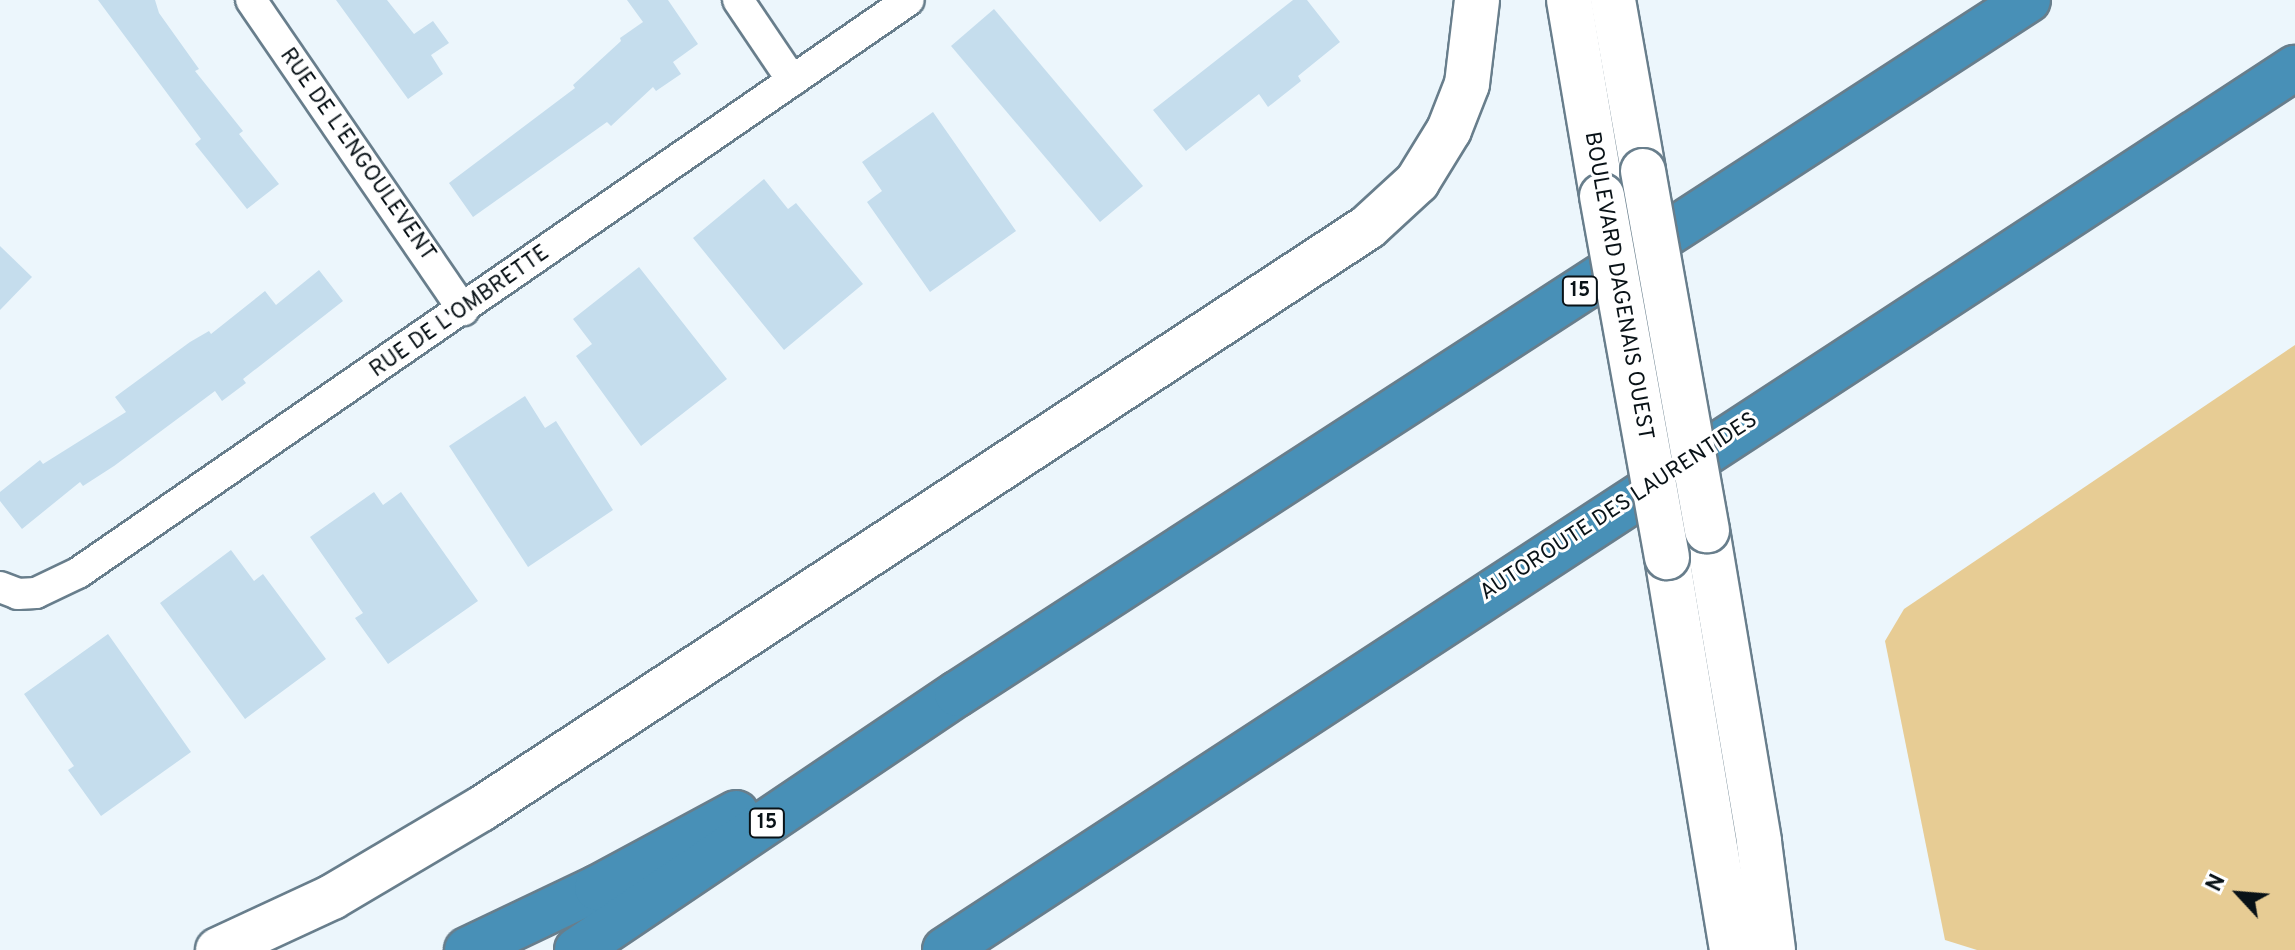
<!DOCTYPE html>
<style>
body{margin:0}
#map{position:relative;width:2295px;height:950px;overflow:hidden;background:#ecf6fc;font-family:Overpass,sans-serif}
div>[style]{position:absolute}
.green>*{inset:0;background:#e7cc94}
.building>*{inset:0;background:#c5dded}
.roads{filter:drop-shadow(2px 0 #687e8c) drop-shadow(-2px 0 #687e8c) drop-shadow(0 2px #687e8c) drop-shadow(0 -2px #687e8c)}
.minor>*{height:30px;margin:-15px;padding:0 15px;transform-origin:15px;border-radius:15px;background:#fff}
.secondary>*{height:44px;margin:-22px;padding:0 22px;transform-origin:22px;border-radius:22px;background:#fff}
.motorway>*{height:44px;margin:-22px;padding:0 22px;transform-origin:22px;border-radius:22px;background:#4890b7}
.bridges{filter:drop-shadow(2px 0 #687e8c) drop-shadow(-2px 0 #687e8c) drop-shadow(0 2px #687e8c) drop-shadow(0 -2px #687e8c)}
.secondary-bridge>*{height:44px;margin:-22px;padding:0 22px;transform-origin:22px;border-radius:22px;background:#fff}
span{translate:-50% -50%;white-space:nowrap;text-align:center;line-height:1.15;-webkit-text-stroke:6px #fff;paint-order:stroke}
.shield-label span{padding:2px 6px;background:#fff;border:2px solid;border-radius:6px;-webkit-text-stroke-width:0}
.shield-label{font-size:20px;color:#091217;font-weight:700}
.street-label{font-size:22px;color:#091217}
.north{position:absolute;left:2199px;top:854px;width:80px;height:80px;-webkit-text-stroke:6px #fff;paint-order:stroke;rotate:296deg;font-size:22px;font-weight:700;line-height:32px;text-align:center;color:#091217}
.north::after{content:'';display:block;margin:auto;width:28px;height:36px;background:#091217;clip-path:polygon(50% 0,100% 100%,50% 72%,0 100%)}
</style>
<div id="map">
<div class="green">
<i style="clip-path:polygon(2295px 345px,2295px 950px,1977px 950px,1945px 940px,1885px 641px,1904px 609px)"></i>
</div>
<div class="building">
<i style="clip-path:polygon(98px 0,155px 0,159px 13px,199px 69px,195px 71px,243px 131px,239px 134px,279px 184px,247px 209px,195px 144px,201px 139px)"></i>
<i style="clip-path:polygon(336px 0,387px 0,414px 34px,433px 21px,449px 43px,431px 55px,443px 74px,408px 99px)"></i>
<i style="clip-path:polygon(627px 0,668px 0,698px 44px,673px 62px,681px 74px,656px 91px,653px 87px,611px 126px,607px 122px,473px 217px,449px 183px,575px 88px,573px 85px,621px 41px,620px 38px,643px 22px)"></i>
<i style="clip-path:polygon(1293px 0,1307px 0,1340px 42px,1298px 76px,1301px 81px,1268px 107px,1259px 94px,1186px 151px,1153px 110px)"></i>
<i style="clip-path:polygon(994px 9px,1143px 186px,1100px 222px,951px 46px)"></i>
<i style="clip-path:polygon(933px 112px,1016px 231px,930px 292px,867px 202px,882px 191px,862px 162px)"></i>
<i style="clip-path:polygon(764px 179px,788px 209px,796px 203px,863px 284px,784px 350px,693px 238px)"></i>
<i style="clip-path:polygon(0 246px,32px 277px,0 310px)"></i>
<i style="clip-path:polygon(639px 267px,727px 379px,641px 446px,576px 356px,592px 344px,573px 319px)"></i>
<i style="clip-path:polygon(319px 270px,343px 301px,243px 379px,246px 383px,222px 401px,215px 391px,114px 466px,83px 486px,80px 482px,22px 529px,0 501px,0 492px,40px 460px,43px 464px,126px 412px,115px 397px,190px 342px,209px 331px,211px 334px,265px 291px,276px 305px)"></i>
<i style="clip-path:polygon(525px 396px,545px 428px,556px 421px,613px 510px,528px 567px,449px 446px)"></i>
<i style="clip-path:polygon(374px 492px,383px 505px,401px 492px,478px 601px,388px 664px,355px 618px,363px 613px,310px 537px)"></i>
<i style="clip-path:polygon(231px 550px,254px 581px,263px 574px,326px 659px,245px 719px,160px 603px)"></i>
<i style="clip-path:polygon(108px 634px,191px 752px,101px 816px,68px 770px,74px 766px,24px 694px)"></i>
</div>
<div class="roads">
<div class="minor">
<i style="left:251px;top:0;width:376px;rotate:55.6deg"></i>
<i style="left:738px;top:0;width:97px;rotate:56deg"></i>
<i style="left:0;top:587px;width:19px;rotate:21deg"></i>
<i style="left:18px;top:594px;width:18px;rotate:-3deg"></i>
<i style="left:36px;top:593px;width:47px;rotate:-25.5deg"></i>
<i style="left:78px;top:573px;width:1009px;rotate:-34.59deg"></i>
</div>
<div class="secondary">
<i style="left:1569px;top:0;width:199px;rotate:80.4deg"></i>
<i style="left:1613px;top:0;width:174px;rotate:80deg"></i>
<i style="left:1707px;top:530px;width:316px;rotate:80.5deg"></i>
<i style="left:1759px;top:842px;width:109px;rotate:82.6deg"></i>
<i style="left:1667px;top:557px;width:398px;rotate:80.6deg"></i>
<i style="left:218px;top:950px;width:126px;rotate:-24.9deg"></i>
<i style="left:332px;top:897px;width:173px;rotate:-30.6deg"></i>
<i style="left:481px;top:809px;width:1061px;rotate:-33.27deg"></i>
<i style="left:1368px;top:227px;width:67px;rotate:-42.6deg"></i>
<i style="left:1417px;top:182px;width:61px;rotate:-58.4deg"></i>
<i style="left:1449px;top:130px;width:49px;rotate:-68.6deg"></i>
<i style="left:1467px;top:84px;width:85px;rotate:-83.2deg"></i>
</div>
<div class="motorway">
<i style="left:467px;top:950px;width:144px;rotate:-25.5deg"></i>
<i style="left:597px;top:888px;width:158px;rotate:-28.3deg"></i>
<i style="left:577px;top:950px;width:458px;rotate:-34deg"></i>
<i style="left:957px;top:694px;width:1276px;rotate:-32.94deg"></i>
<i style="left:945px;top:950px;width:1613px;rotate:-33.16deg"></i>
</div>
</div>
<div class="bridges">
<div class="secondary-bridge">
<i style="left:1643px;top:171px;width:365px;rotate:79.9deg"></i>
<i style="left:1602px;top:196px;width:367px;rotate:79.8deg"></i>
</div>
</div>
<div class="shield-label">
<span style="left:1580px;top:291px">15</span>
<span style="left:767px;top:823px">15</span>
</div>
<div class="street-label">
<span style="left:357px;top:155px;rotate:55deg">RUE DE L'ENGOULEVENT</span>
<span style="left:1618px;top:286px;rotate:80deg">BOULEVARD DAGENAIS OUEST</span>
<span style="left:460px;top:312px;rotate:-35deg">RUE DE L'OMBRETTE</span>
<span style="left:1619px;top:507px;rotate:-33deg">AUTOROUTE DES LAURENTIDES</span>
</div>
<div class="north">N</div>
</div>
